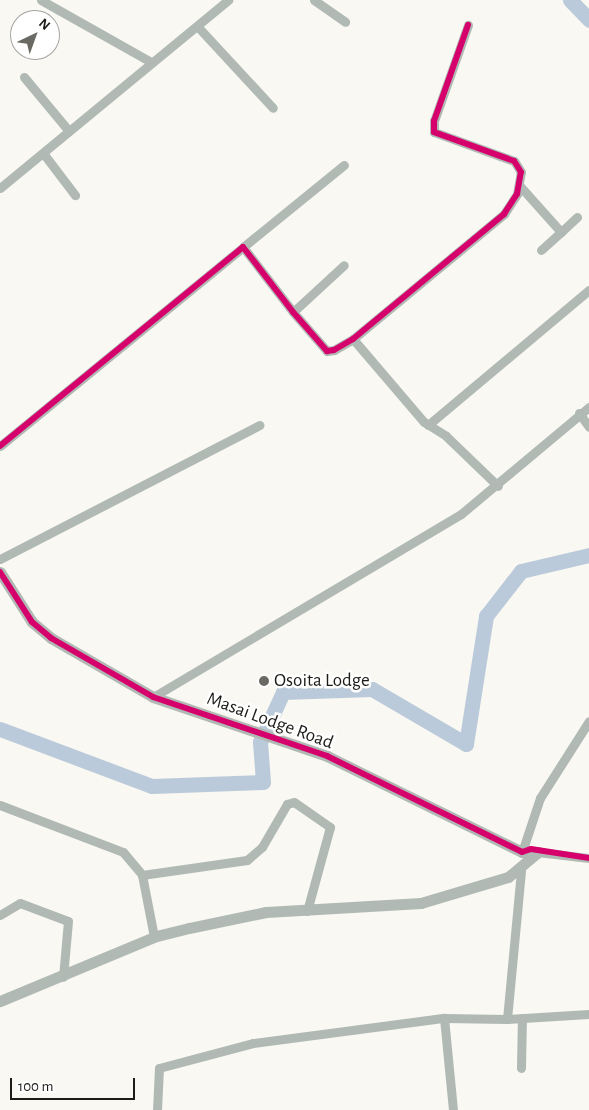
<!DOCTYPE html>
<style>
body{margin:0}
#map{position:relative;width:589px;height:1110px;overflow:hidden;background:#f9f8f2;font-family:"Alegreya Sans",sans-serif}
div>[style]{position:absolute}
.river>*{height:15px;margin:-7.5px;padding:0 7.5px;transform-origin:7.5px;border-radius:7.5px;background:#bbcada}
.minor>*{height:9px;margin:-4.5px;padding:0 4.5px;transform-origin:4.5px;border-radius:4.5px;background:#b0b9b4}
.tertiary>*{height:11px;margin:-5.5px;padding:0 5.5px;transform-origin:5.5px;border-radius:5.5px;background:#b0b9b4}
.cycleway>*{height:6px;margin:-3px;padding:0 3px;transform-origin:3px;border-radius:3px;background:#d6006c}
.dots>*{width:14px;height:14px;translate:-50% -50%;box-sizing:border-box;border:2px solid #fff;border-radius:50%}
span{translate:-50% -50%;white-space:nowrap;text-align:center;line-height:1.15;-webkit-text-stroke:5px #fff;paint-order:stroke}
.poi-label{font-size:19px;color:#1d1c18}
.left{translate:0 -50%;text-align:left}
.street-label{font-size:19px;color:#1d1c18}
.north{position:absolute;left:10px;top:10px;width:50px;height:50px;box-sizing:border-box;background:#fff;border:1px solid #a5a4a3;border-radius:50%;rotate:42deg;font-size:14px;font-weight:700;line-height:20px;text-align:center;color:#1d1c18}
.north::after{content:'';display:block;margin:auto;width:18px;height:22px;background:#6a6964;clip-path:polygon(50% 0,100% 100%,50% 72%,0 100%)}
.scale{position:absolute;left:10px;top:1078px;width:125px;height:22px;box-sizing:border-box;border:2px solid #1d1c18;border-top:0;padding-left:6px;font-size:15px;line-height:18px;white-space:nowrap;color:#1d1c18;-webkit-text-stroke:4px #fff;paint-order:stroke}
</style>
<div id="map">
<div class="river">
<i style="left:570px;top:0;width:28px;rotate:46deg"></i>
<i style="left:0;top:729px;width:162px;rotate:20.6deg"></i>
<i style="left:152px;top:786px;width:111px;rotate:-2.1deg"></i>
<i style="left:263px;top:782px;width:40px;rotate:-94.3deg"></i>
<i style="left:260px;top:742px;width:55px;rotate:-65.3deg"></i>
<i style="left:283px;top:692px;width:89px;rotate:-1.9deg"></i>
<i style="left:372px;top:689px;width:109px;rotate:30.3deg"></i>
<i style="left:466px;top:744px;width:130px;rotate:-81.1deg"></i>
<i style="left:486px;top:616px;width:57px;rotate:-52.1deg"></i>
<i style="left:521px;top:571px;width:70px;rotate:-13.2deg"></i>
</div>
<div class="minor">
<i style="left:41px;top:0;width:126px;rotate:29.4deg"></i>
<i style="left:314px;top:0;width:38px;rotate:35deg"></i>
<i style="left:198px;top:27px;width:110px;rotate:47.2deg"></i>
<i style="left:24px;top:77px;width:70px;rotate:50.2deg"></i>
<i style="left:43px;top:153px;width:53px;rotate:52.7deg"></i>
<i style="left:519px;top:185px;width:63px;rotate:48.2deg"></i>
<i style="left:561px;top:232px;width:22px;rotate:-43deg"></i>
<i style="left:0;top:188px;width:296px;rotate:-39.5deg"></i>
<i style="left:243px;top:247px;width:130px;rotate:-39.1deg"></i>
<i style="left:541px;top:250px;width:27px;rotate:-42deg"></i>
<i style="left:293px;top:312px;width:69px;rotate:-42.7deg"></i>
<i style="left:353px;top:339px;width:109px;rotate:49.5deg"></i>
<i style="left:424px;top:422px;width:26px;rotate:32deg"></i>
<i style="left:446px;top:436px;width:72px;rotate:43.9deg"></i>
<i style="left:579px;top:413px;width:17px;rotate:54deg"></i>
<i style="left:428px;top:425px;width:210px;rotate:-40deg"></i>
<i style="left:0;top:446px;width:314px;rotate:-39.3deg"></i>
<i style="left:243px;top:247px;width:82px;rotate:52.4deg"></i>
<i style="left:293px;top:312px;width:52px;rotate:48.9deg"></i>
<i style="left:327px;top:351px;width:7px;rotate:-8deg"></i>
<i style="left:334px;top:350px;width:22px;rotate:-30deg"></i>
<i style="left:353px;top:339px;width:196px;rotate:-39.6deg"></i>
<i style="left:504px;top:214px;width:24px;rotate:-57deg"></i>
<i style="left:517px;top:194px;width:22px;rotate:-80deg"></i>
<i style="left:521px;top:172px;width:13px;rotate:-122deg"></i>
<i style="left:514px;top:161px;width:85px;rotate:-160.1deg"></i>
<i style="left:434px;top:132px;width:11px;rotate:-90deg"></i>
<i style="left:434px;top:121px;width:102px;rotate:-70.5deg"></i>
<i style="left:0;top:559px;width:292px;rotate:-27.3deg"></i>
<i style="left:153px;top:697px;width:358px;rotate:-30.7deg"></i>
<i style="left:461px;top:514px;width:167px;rotate:-39.9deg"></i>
<i style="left:0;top:805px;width:132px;rotate:20.9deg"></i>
<i style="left:123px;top:852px;width:30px;rotate:50deg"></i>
<i style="left:142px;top:875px;width:63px;rotate:79deg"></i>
<i style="left:522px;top:852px;width:57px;rotate:-71.6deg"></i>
<i style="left:540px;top:798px;width:91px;rotate:-57.5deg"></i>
<i style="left:538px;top:852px;width:51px;rotate:6.7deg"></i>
<i style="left:142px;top:875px;width:106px;rotate:-8.1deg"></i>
<i style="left:247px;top:860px;width:20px;rotate:-41deg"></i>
<i style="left:262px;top:847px;width:50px;rotate:-59.8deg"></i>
<i style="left:287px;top:804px;width:7px;rotate:-16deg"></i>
<i style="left:294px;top:802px;width:44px;rotate:34.8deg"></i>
<i style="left:330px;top:827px;width:87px;rotate:105.3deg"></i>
<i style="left:0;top:915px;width:23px;rotate:-31deg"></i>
<i style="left:20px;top:903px;width:51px;rotate:20.6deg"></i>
<i style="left:68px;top:921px;width:56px;rotate:95.1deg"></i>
<i style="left:444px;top:1018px;width:92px;rotate:84.4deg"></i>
<i style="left:507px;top:1019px;width:82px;rotate:-3.5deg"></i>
<i style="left:521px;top:1068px;width:50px;rotate:-88.9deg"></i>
<i style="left:157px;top:1110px;width:42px;rotate:-87.3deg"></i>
<i style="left:159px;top:1068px;width:97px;rotate:-14.9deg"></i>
<i style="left:253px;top:1043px;width:193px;rotate:-7.5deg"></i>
<i style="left:444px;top:1018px;width:63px;rotate:0.9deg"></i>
<i style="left:507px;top:1019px;width:149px;rotate:-84.6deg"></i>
</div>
<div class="tertiary">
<i style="left:0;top:572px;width:59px;rotate:57.4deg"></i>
<i style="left:32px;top:622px;width:25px;rotate:40deg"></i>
<i style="left:51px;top:638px;width:118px;rotate:30deg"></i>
<i style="left:153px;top:697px;width:184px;rotate:18.7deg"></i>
<i style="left:327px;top:756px;width:217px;rotate:26.2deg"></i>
<i style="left:522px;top:852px;width:16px"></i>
<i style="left:538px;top:852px;width:39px;rotate:140deg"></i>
<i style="left:508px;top:877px;width:91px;rotate:163.4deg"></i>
<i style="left:421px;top:903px;width:155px;rotate:176.7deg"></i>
<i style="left:266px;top:912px;width:79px;rotate:168.3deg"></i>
<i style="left:189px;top:928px;width:36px;rotate:166deg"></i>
<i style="left:154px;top:937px;width:167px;rotate:157.4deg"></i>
</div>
<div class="cycleway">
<i style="left:0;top:446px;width:314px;rotate:-39.3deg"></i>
<i style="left:243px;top:247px;width:82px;rotate:52.4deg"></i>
<i style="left:293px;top:312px;width:52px;rotate:48.9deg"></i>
<i style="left:327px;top:351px;width:7px;rotate:-8deg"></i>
<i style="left:334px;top:350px;width:22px;rotate:-30deg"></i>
<i style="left:353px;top:339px;width:196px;rotate:-39.6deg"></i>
<i style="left:504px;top:214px;width:24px;rotate:-57deg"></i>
<i style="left:517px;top:194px;width:22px;rotate:-80deg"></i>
<i style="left:521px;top:172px;width:13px;rotate:-122deg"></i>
<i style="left:514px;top:161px;width:85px;rotate:-160.1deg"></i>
<i style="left:434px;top:132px;width:11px;rotate:-90deg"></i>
<i style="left:434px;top:121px;width:102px;rotate:-70.5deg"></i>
<i style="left:0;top:572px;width:59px;rotate:57.4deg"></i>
<i style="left:32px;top:622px;width:25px;rotate:40deg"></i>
<i style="left:51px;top:638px;width:118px;rotate:30deg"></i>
<i style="left:153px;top:697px;width:184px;rotate:18.7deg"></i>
<i style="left:327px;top:756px;width:217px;rotate:26.2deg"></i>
<i style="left:522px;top:852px;width:9px;rotate:-18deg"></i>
<i style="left:531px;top:849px;width:59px;rotate:8.8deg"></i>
</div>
<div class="dots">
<i style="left:264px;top:681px;background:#6a6964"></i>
</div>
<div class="poi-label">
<span class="left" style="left:274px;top:681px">Osoita Lodge</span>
</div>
<div class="street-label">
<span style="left:270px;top:721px;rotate:20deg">Masai Lodge Road</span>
</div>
<div class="north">N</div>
<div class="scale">100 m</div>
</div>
